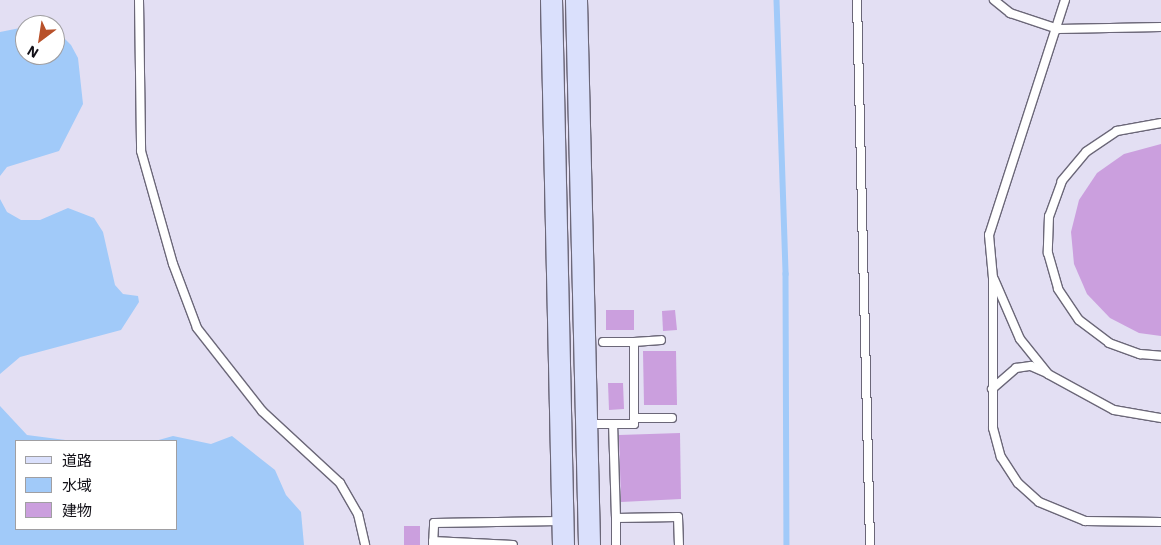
<!DOCTYPE html>
<meta charset="utf-8">
<style>
body{margin:0}
#map{position:relative;width:1161px;height:545px;overflow:hidden;background:#e3dff3;font-family:"IBM Plex Sans","Noto Sans JP",sans-serif}
div>[style]{position:absolute}
.water>*{inset:0;background:#a1caf9}
.stream>*{height:5.5px;margin:-2.75px;padding:0 2.75px;transform-origin:2.75px;border-radius:2.75px;background:#a1caf9}
.building>*{inset:0;background:#cb9fde}
.roads{filter:drop-shadow(1px 0 #6b6778) drop-shadow(-1px 0 #6b6778) drop-shadow(0 1px #6b6778) drop-shadow(0 -1px #6b6778)}
.lane>*{height:8px;margin:-4px;padding:0 4px;transform-origin:4px;border-radius:4px;background:#fff}
.secondary>*{height:21px;margin:-10.5px;padding:0 10.5px;transform-origin:10.5px;border-radius:10.5px;background:#dae0fc}
span{translate:-50% -50%;white-space:nowrap;text-align:center;line-height:1.15;-webkit-text-stroke:4px #fff;paint-order:stroke}
.legend{position:absolute;left:15px;top:440px;width:162px;height:90px;box-sizing:border-box;background:#fff;border:1px solid #a09fa2;margin:0;padding:6px 9px;list-style:none;font-size:15px;color:#121017}
.legend li{display:flex;align-items:center;gap:10px;height:25px}
.legend b{width:25px;border:1px solid #a09fa2}
.north{position:absolute;left:15px;top:15px;width:50px;height:50px;box-sizing:border-box;background:#fff;border:1px solid #a09fa2;border-radius:50%;rotate:211deg;font-size:14px;font-weight:700;line-height:20px;text-align:center;color:#121017}
.north::after{content:'';display:block;margin:auto;width:18px;height:22px;background:#b8512a;clip-path:polygon(50% 0,100% 100%,50% 72%,0 100%)}
</style>
<div id="map">
<div class="water">
<i style="clip-path:polygon(25px 27px,25px 55px,55px 55px,55px 29px,71px 45px,78px 58px,83px 104px,59px 151px,7px 167px,0 176px,0 32px)"></i>
<i style="clip-path:polygon(0 199px,7px 212px,21px 220px,40px 220px,68px 208px,94px 218px,103px 232px,115px 285px,123px 294px,138px 296px,139px 302px,121px 330px,20px 357px,0 374px)"></i>
<i style="clip-path:polygon(0 406px,27px 435px,73px 441px,16px 441px,16px 529px,176px 529px,176px 441px,155px 441px,173px 436px,211px 444px,232px 436px,275px 470px,286px 495px,301px 512px,304px 545px,0 545px)"></i>
</div>
<div class="stream">
<i style="left:777px;top:0;width:274px;rotate:88.1deg"></i>
<i style="left:786px;top:274px;width:271px;rotate:89.8deg"></i>
</div>
<div class="building">
<i style="clip-path:polygon(1161px 144px,1161px 336px,1139px 333px,1110px 318px,1087px 294px,1074px 264px,1071px 232px,1079px 200px,1097px 173px,1124px 154px)"></i>
<i style="clip-path:polygon(606px 310px,634px 310px,634px 330px,606px 330px)"></i>
<i style="clip-path:polygon(675px 310px,677px 330px,663px 331px,662px 311px)"></i>
<i style="clip-path:polygon(643px 351px,676px 351px,677px 405px,644px 405px)"></i>
<i style="clip-path:polygon(608px 383px,623px 383px,624px 409px,609px 410px)"></i>
<i style="clip-path:polygon(680px 433px,681px 499px,621px 502px,619px 435px)"></i>
<i style="clip-path:polygon(404px 526px,420px 526px,420px 545px,404px 545px)"></i>
</div>
<div class="roads">
<div class="lane">
<i style="left:139px;top:0;width:151px;rotate:89.2deg"></i>
<i style="left:141px;top:151px;width:117px;rotate:74.2deg"></i>
<i style="left:173px;top:264px;width:68px;rotate:69.4deg"></i>
<i style="left:197px;top:328px;width:105px;rotate:51.9deg"></i>
<i style="left:262px;top:411px;width:106px;rotate:42.7deg"></i>
<i style="left:340px;top:483px;width:36px;rotate:60deg"></i>
<i style="left:358px;top:514px;width:32px;rotate:77deg"></i>
<i style="left:857px;top:0;width:545px;rotate:88.63deg"></i>
<i style="left:994px;top:0;width:21px;rotate:39deg"></i>
<i style="left:1010px;top:13px;width:51px;rotate:18.4deg"></i>
<i style="left:1058px;top:29px;width:103px;rotate:-1.1deg"></i>
<i style="left:1065px;top:0;width:247px;rotate:107.9deg"></i>
<i style="left:989px;top:235px;width:43px;rotate:84.7deg"></i>
<i style="left:993px;top:278px;width:150px;rotate:90deg"></i>
<i style="left:993px;top:428px;width:30px;rotate:75deg"></i>
<i style="left:1001px;top:457px;width:31px;rotate:57deg"></i>
<i style="left:1018px;top:483px;width:28px;rotate:42deg"></i>
<i style="left:1039px;top:502px;width:50px;rotate:22.4deg"></i>
<i style="left:1085px;top:521px;width:76px;rotate:0.8deg"></i>
<i style="left:1161px;top:123px;width:45px;rotate:169.7deg"></i>
<i style="left:1117px;top:131px;width:37px;rotate:146deg"></i>
<i style="left:1086px;top:152px;width:38px;rotate:130deg"></i>
<i style="left:1062px;top:181px;width:37px;rotate:110deg"></i>
<i style="left:1049px;top:216px;width:37px;rotate:92deg"></i>
<i style="left:1048px;top:253px;width:37px;rotate:74deg"></i>
<i style="left:1058px;top:289px;width:37px;rotate:56deg"></i>
<i style="left:1079px;top:320px;width:38px;rotate:37deg"></i>
<i style="left:1109px;top:343px;width:33px;rotate:20deg"></i>
<i style="left:1140px;top:354px;width:21px;rotate:5deg"></i>
<i style="left:994px;top:279px;width:65px;rotate:66.6deg"></i>
<i style="left:1020px;top:339px;width:45px;rotate:51.3deg"></i>
<i style="left:1048px;top:374px;width:75px;rotate:28.6deg"></i>
<i style="left:1114px;top:410px;width:48px;rotate:9.7deg"></i>
<i style="left:603px;top:342px;width:31px"></i>
<i style="left:992px;top:389px;width:32px;rotate:-41deg"></i>
<i style="left:1016px;top:368px;width:15px;rotate:-8deg"></i>
<i style="left:1031px;top:366px;width:17px;rotate:24deg"></i>
<i style="left:634px;top:418px;width:38px"></i>
<i style="left:587px;top:424px;width:26px"></i>
<i style="left:616px;top:518px;width:94px;rotate:-91.8deg"></i>
<i style="left:613px;top:424px;width:21px"></i>
<i style="left:634px;top:424px;width:82px;rotate:-90deg"></i>
<i style="left:634px;top:342px;width:27px;rotate:-4deg"></i>
<i style="left:433px;top:541px;width:80px;rotate:2.9deg"></i>
<i style="left:433px;top:545px;width:22px;rotate:-87deg"></i>
<i style="left:434px;top:523px;width:126px;rotate:-0.9deg"></i>
<i style="left:616px;top:545px;width:27px;rotate:-90deg"></i>
<i style="left:616px;top:518px;width:62px;rotate:-0.9deg"></i>
<i style="left:678px;top:517px;width:28px;rotate:88deg"></i>
</div>
<div class="secondary">
<i style="left:551px;top:0;width:545px;rotate:88.74deg"></i>
<i style="left:576px;top:0;width:545px;rotate:88.63deg"></i>
</div>
</div>
<ul class="legend">
<li><b style="height:6px;background:#dae0fc"></b>道路</li>
<li><b style="height:14px;background:#a1caf9"></b>水域</li>
<li><b style="height:14px;background:#cb9fde"></b>建物</li>
</ul>
<div class="north">N</div>
</div>
